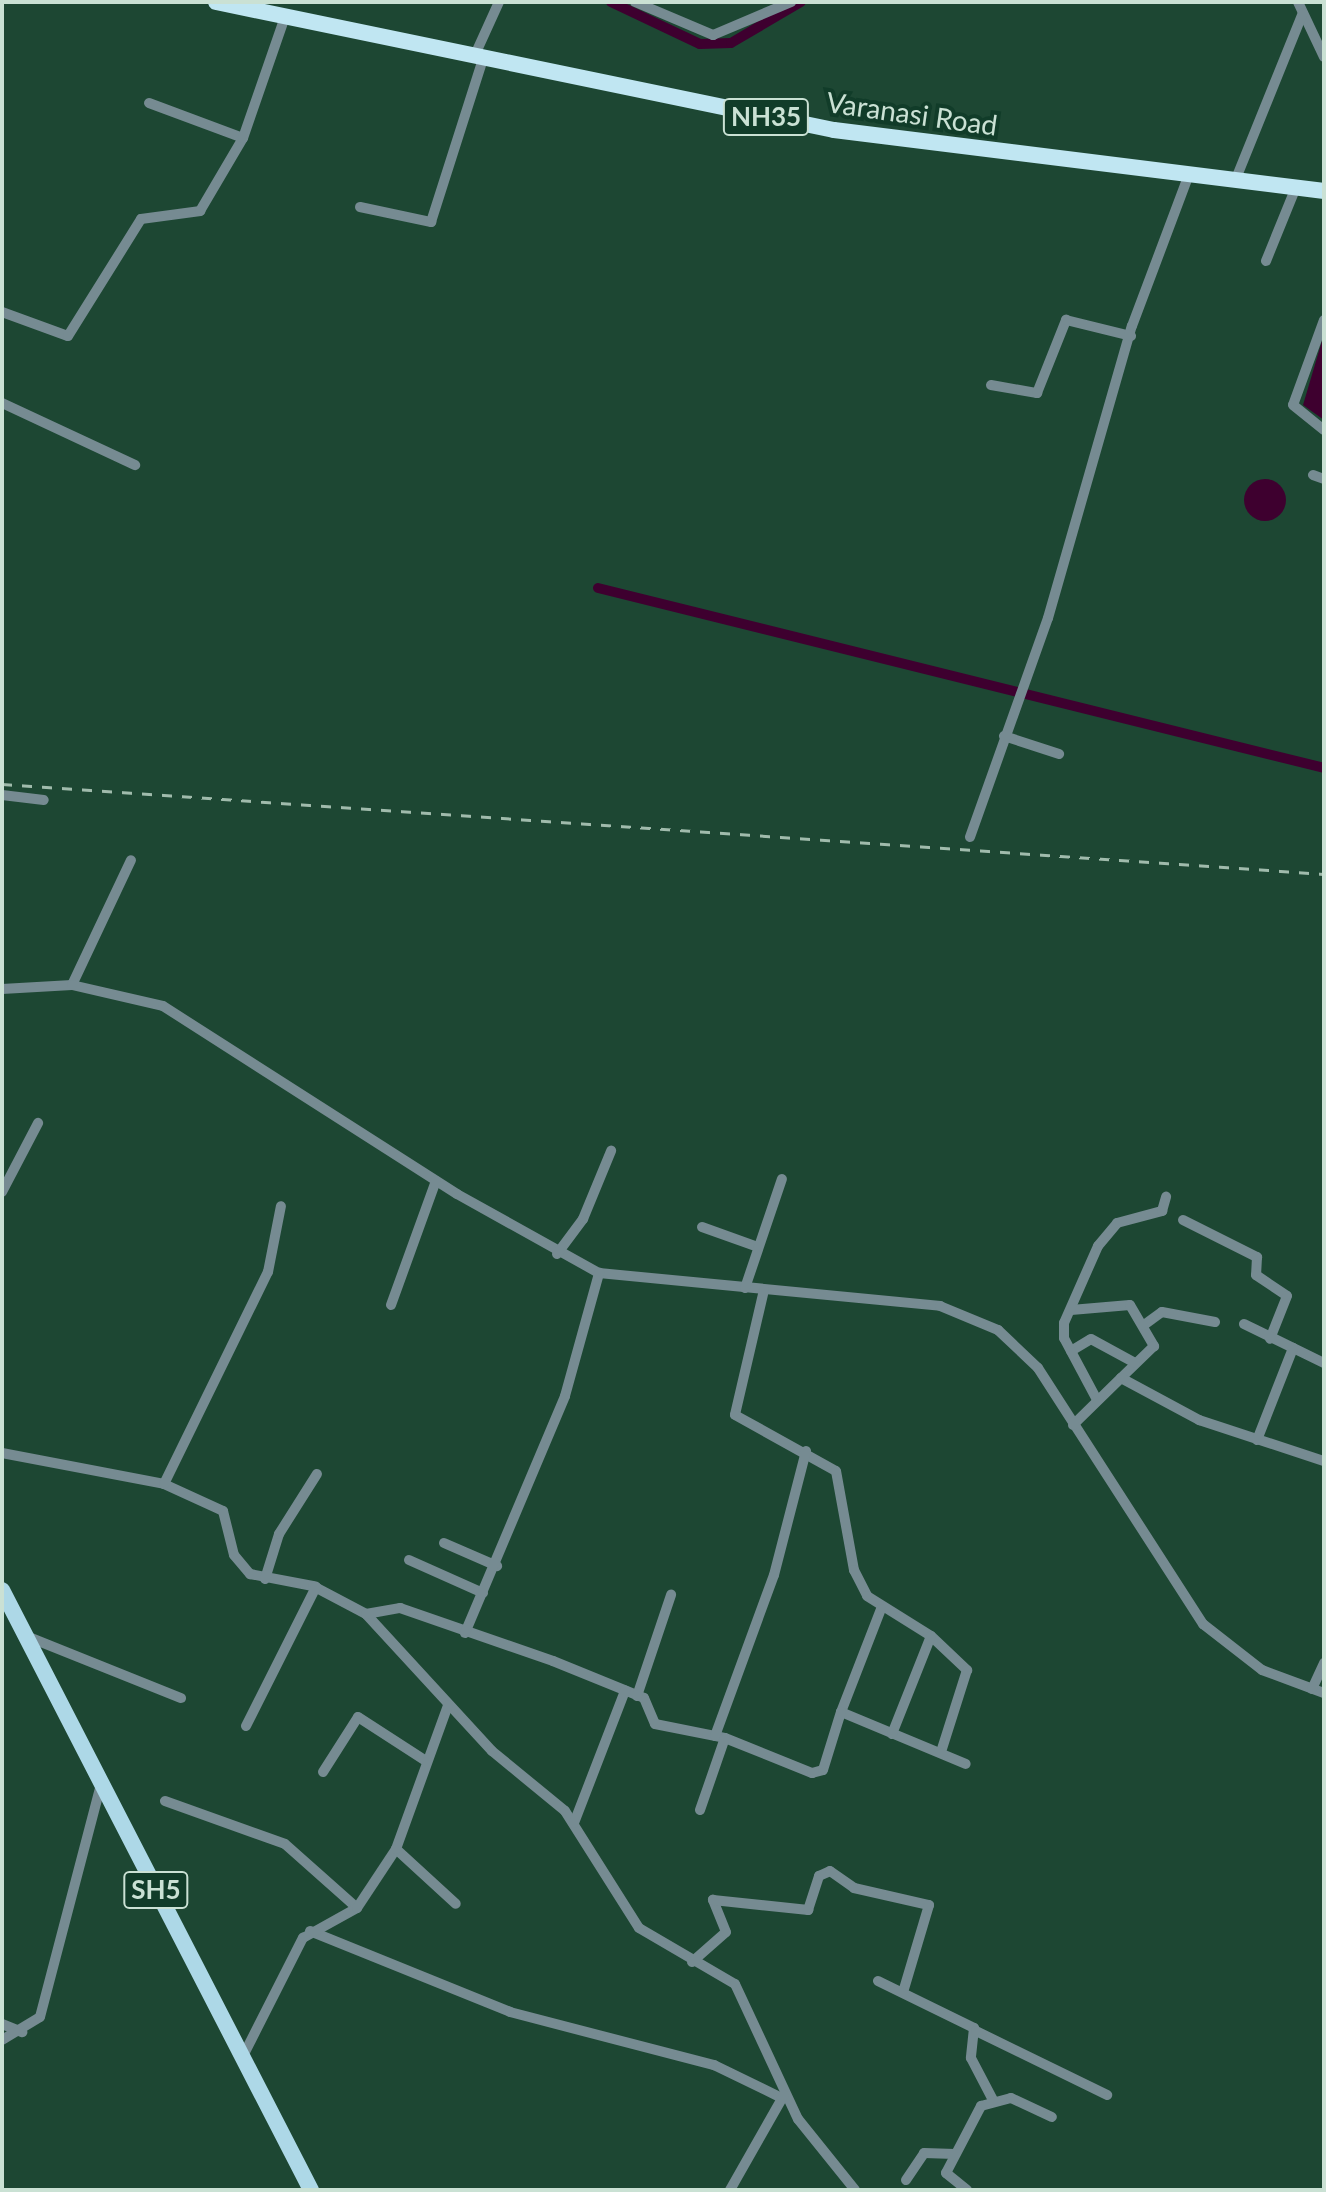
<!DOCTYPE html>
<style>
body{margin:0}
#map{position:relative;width:1326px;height:2192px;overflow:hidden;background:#1d4733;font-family:Lato,sans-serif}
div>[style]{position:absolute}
.water>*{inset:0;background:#3e002f}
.round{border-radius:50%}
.canal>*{height:10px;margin:-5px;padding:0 5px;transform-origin:5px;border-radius:5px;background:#3e002f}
.minor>*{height:10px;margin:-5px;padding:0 5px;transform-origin:5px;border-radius:5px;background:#768b92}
.primary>*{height:16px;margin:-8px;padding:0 8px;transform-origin:8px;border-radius:8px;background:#add8e7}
.trunk>*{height:16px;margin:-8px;padding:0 8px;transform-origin:8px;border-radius:8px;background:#c0e6f2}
.rail>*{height:3px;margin-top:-1.5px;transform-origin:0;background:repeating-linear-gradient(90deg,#a0bbac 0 10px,transparent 0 20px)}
span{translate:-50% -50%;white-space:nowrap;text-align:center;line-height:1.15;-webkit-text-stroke:8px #113c29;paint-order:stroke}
.shield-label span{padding:2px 6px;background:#113c29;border:2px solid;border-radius:6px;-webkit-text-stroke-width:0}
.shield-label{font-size:26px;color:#cae1d4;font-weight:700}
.street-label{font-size:28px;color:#cae1d4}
.frame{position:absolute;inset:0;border:4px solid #cae1d4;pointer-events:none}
</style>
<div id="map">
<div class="water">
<i style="clip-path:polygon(1324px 334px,1324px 420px,1303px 405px)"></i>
<i class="round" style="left:1244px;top:479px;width:42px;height:42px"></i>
</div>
<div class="canal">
<i style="left:611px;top:2px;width:98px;rotate:25.3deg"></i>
<i style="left:700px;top:44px;width:31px;rotate:-2deg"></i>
<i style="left:731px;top:43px;width:81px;rotate:-30.4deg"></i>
<i style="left:598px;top:588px;width:748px;rotate:13.92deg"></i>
</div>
<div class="minor">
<i style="left:635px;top:2px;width:85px;rotate:22.9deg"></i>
<i style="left:713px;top:35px;width:85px;rotate:-22.9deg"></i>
<i style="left:1298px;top:2px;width:61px;rotate:64.7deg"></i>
<i style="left:474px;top:57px;width:60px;rotate:-65.6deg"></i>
<i style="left:149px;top:103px;width:100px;rotate:20.4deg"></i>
<i style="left:1235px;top:181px;width:181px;rotate:-68deg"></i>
<i style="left:360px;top:207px;width:73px;rotate:11.9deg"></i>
<i style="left:431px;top:222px;width:171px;rotate:-72.3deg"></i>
<i style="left:1266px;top:261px;width:80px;rotate:-67.9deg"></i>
<i style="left:2px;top:312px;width:70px;rotate:20deg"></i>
<i style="left:68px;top:336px;width:138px;rotate:-58deg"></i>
<i style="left:141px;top:219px;width:60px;rotate:-7.7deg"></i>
<i style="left:200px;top:211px;width:85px;rotate:-59.5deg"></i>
<i style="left:243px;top:138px;width:128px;rotate:-70.9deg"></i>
<i style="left:1324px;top:320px;width:90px;rotate:110deg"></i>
<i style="left:1293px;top:405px;width:40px;rotate:39deg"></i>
<i style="left:991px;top:385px;width:47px;rotate:9.9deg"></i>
<i style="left:1037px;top:393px;width:79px;rotate:-68.3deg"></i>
<i style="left:1066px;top:320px;width:67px;rotate:13.8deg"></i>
<i style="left:2px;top:403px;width:147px;rotate:25deg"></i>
<i style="left:1313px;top:475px;width:12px;rotate:20deg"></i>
<i style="left:1004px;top:736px;width:58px;rotate:18.1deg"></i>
<i style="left:2px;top:795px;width:42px;rotate:6.8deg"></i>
<i style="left:970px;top:837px;width:232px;rotate:-70.4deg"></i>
<i style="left:1048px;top:618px;width:304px;rotate:-74deg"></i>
<i style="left:1132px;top:326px;width:162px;rotate:-69.4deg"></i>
<i style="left:72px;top:985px;width:138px;rotate:-64.7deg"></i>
<i style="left:2px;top:989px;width:70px;rotate:-3.3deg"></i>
<i style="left:72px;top:985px;width:93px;rotate:13deg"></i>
<i style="left:163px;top:1006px;width:349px;rotate:32.6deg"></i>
<i style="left:457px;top:1194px;width:162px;rotate:29.1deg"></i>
<i style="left:599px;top:1273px;width:343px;rotate:5.5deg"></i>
<i style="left:940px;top:1306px;width:63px;rotate:22.5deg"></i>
<i style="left:998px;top:1330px;width:55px;rotate:43.5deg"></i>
<i style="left:1038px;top:1368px;width:305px;rotate:57.2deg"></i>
<i style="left:1203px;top:1624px;width:75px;rotate:37.9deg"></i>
<i style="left:1262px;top:1670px;width:66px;rotate:20.4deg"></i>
<i style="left:2px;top:1192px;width:78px;rotate:-62.4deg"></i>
<i style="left:1183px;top:1220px;width:83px;rotate:26.6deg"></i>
<i style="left:1257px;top:1257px;width:18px;rotate:93deg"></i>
<i style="left:1256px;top:1275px;width:37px;rotate:34deg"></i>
<i style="left:1287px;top:1296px;width:46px;rotate:111.6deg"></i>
<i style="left:702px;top:1227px;width:59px;rotate:19.7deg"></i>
<i style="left:557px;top:1254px;width:44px;rotate:-53.4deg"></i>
<i style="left:583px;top:1219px;width:74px;rotate:-67.6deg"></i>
<i style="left:745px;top:1288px;width:115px;rotate:-71.3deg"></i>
<i style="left:764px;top:1290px;width:128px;rotate:103.1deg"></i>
<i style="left:735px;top:1415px;width:115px;rotate:29deg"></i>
<i style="left:836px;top:1471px;width:101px;rotate:79.7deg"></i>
<i style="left:854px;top:1570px;width:29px;rotate:63deg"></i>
<i style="left:867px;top:1596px;width:75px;rotate:32deg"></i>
<i style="left:931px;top:1636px;width:50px;rotate:43.4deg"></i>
<i style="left:967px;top:1670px;width:86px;rotate:107.6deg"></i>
<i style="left:391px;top:1305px;width:132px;rotate:-70.1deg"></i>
<i style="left:1071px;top:1310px;width:59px;rotate:-4.8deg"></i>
<i style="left:1130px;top:1305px;width:48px;rotate:59.7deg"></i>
<i style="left:1154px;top:1346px;width:46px;rotate:135.9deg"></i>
<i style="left:1244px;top:1324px;width:89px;rotate:26deg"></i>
<i style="left:1144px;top:1325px;width:22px;rotate:-36deg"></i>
<i style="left:1162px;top:1312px;width:54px;rotate:10.7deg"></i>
<i style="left:1071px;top:1351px;width:23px;rotate:-31deg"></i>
<i style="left:1091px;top:1339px;width:50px;rotate:28.6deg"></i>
<i style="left:1096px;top:1398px;width:68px;rotate:-118.1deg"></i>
<i style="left:1064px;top:1338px;width:15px;rotate:-90deg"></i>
<i style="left:1064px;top:1323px;width:84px;rotate:-66.2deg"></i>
<i style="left:1098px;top:1246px;width:30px;rotate:-50deg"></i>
<i style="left:1117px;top:1223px;width:47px;rotate:-14.9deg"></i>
<i style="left:1162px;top:1211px;width:15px;rotate:-74deg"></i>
<i style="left:1073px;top:1425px;width:67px;rotate:-44.4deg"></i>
<i style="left:1121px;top:1378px;width:89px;rotate:28.3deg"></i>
<i style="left:1199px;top:1420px;width:132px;rotate:18.2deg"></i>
<i style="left:1257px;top:1440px;width:99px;rotate:-68.6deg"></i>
<i style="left:2px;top:1453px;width:165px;rotate:10.8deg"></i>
<i style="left:164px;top:1484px;width:65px;rotate:24.6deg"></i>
<i style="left:223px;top:1511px;width:45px;rotate:76deg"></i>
<i style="left:234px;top:1555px;width:25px;rotate:50deg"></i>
<i style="left:250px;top:1574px;width:64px;rotate:10.8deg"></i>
<i style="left:313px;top:1586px;width:60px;rotate:27.8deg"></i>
<i style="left:366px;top:1614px;width:186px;rotate:47.4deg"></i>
<i style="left:492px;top:1751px;width:94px;rotate:39.4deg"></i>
<i style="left:565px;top:1811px;width:138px;rotate:57.7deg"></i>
<i style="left:639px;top:1928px;width:111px;rotate:30.3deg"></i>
<i style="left:735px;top:1984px;width:149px;rotate:65deg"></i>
<i style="left:798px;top:2119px;width:91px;rotate:51.2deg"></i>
<i style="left:164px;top:1484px;width:236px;rotate:-63.9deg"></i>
<i style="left:268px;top:1272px;width:67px;rotate:-78.9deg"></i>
<i style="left:444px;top:1543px;width:58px;rotate:23.5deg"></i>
<i style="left:409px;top:1560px;width:81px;rotate:24deg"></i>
<i style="left:265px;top:1579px;width:47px;rotate:-72.7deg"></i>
<i style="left:279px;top:1534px;width:71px;rotate:-57.7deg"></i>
<i style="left:881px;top:1609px;width:110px;rotate:111.2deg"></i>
<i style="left:841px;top:1712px;width:135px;rotate:22.6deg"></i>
<i style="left:366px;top:1614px;width:35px;rotate:-10deg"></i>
<i style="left:400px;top:1608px;width:162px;rotate:19.1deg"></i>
<i style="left:553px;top:1661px;width:98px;rotate:22.1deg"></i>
<i style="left:644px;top:1698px;width:28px;rotate:67deg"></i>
<i style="left:655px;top:1724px;width:71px;rotate:11.3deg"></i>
<i style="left:725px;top:1738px;width:94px;rotate:21.9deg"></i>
<i style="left:812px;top:1773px;width:11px;rotate:-15deg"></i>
<i style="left:823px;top:1770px;width:61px;rotate:-72.8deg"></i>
<i style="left:465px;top:1633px;width:257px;rotate:-67.1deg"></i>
<i style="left:565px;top:1396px;width:128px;rotate:-74.5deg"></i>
<i style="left:26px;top:1636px;width:167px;rotate:21.8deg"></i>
<i style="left:1312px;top:1689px;width:29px;rotate:-65deg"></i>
<i style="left:637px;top:1696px;width:107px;rotate:-71.4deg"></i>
<i style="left:246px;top:1726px;width:156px;rotate:-63.3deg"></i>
<i style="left:892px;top:1734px;width:105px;rotate:-68.3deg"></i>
<i style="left:715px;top:1736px;width:171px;rotate:-69.9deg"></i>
<i style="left:774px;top:1575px;width:128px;rotate:-75.5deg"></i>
<i style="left:323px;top:1772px;width:65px;rotate:-57.5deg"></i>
<i style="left:358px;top:1717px;width:81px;rotate:32.9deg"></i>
<i style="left:165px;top:1801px;width:127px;rotate:19.7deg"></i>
<i style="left:285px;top:1844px;width:96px;rotate:41.6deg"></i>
<i style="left:700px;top:1810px;width:76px;rotate:-70.9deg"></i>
<i style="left:574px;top:1823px;width:142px;rotate:-68.9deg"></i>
<i style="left:396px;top:1849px;width:81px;rotate:42.5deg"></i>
<i style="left:310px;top:1931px;width:216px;rotate:22deg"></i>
<i style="left:510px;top:2012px;width:211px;rotate:14.6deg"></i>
<i style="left:714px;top:2065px;width:73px;rotate:25.9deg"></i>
<i style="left:692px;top:1962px;width:45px;rotate:-41.4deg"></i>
<i style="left:726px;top:1932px;width:35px;rotate:-112deg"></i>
<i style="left:713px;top:1900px;width:96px;rotate:6deg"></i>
<i style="left:808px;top:1910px;width:36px;rotate:-72deg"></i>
<i style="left:819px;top:1876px;width:12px;rotate:-24deg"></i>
<i style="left:830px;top:1871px;width:29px;rotate:35deg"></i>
<i style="left:854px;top:1888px;width:77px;rotate:12.8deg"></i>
<i style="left:929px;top:1905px;width:91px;rotate:106.6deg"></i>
<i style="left:878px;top:1981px;width:107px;rotate:26.1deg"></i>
<i style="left:974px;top:2028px;width:30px;rotate:96deg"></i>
<i style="left:971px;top:2058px;width:47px;rotate:62.4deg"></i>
<i style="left:2px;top:2024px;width:22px;rotate:22deg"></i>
<i style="left:976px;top:2031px;width:146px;rotate:26deg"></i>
<i style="left:2px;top:2040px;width:44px;rotate:-31.2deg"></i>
<i style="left:40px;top:2017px;width:240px;rotate:-75.3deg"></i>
<i style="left:242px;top:2058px;width:135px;rotate:-63.1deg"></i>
<i style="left:303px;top:1938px;width:62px;rotate:-29.1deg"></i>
<i style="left:357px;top:1908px;width:71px;rotate:-56.5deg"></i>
<i style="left:396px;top:1849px;width:153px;rotate:-70.1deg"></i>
<i style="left:906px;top:2180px;width:32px;rotate:-56deg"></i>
<i style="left:924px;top:2153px;width:31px;rotate:2deg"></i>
<i style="left:730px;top:2190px;width:109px;rotate:-60.4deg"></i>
<i style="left:967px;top:2190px;width:27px;rotate:-141deg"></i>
<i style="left:946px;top:2173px;width:76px;rotate:-62.4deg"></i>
<i style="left:981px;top:2106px;width:31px;rotate:-15deg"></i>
<i style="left:1011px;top:2098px;width:45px;rotate:24.9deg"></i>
</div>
<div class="primary">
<i style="left:2px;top:1590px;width:675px;rotate:62.75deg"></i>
</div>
<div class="trunk">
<i style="left:216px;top:2px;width:631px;rotate:11.7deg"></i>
<i style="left:834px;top:130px;width:494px;rotate:7.1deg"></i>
</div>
<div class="rail">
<i style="left:2px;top:784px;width:1325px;rotate:3.89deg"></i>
</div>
<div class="shield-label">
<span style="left:766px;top:117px">NH35</span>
<span style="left:156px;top:1890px">SH5</span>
</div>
<div class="street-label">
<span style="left:912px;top:113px;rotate:8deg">Varanasi Road</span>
</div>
<div class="frame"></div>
</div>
